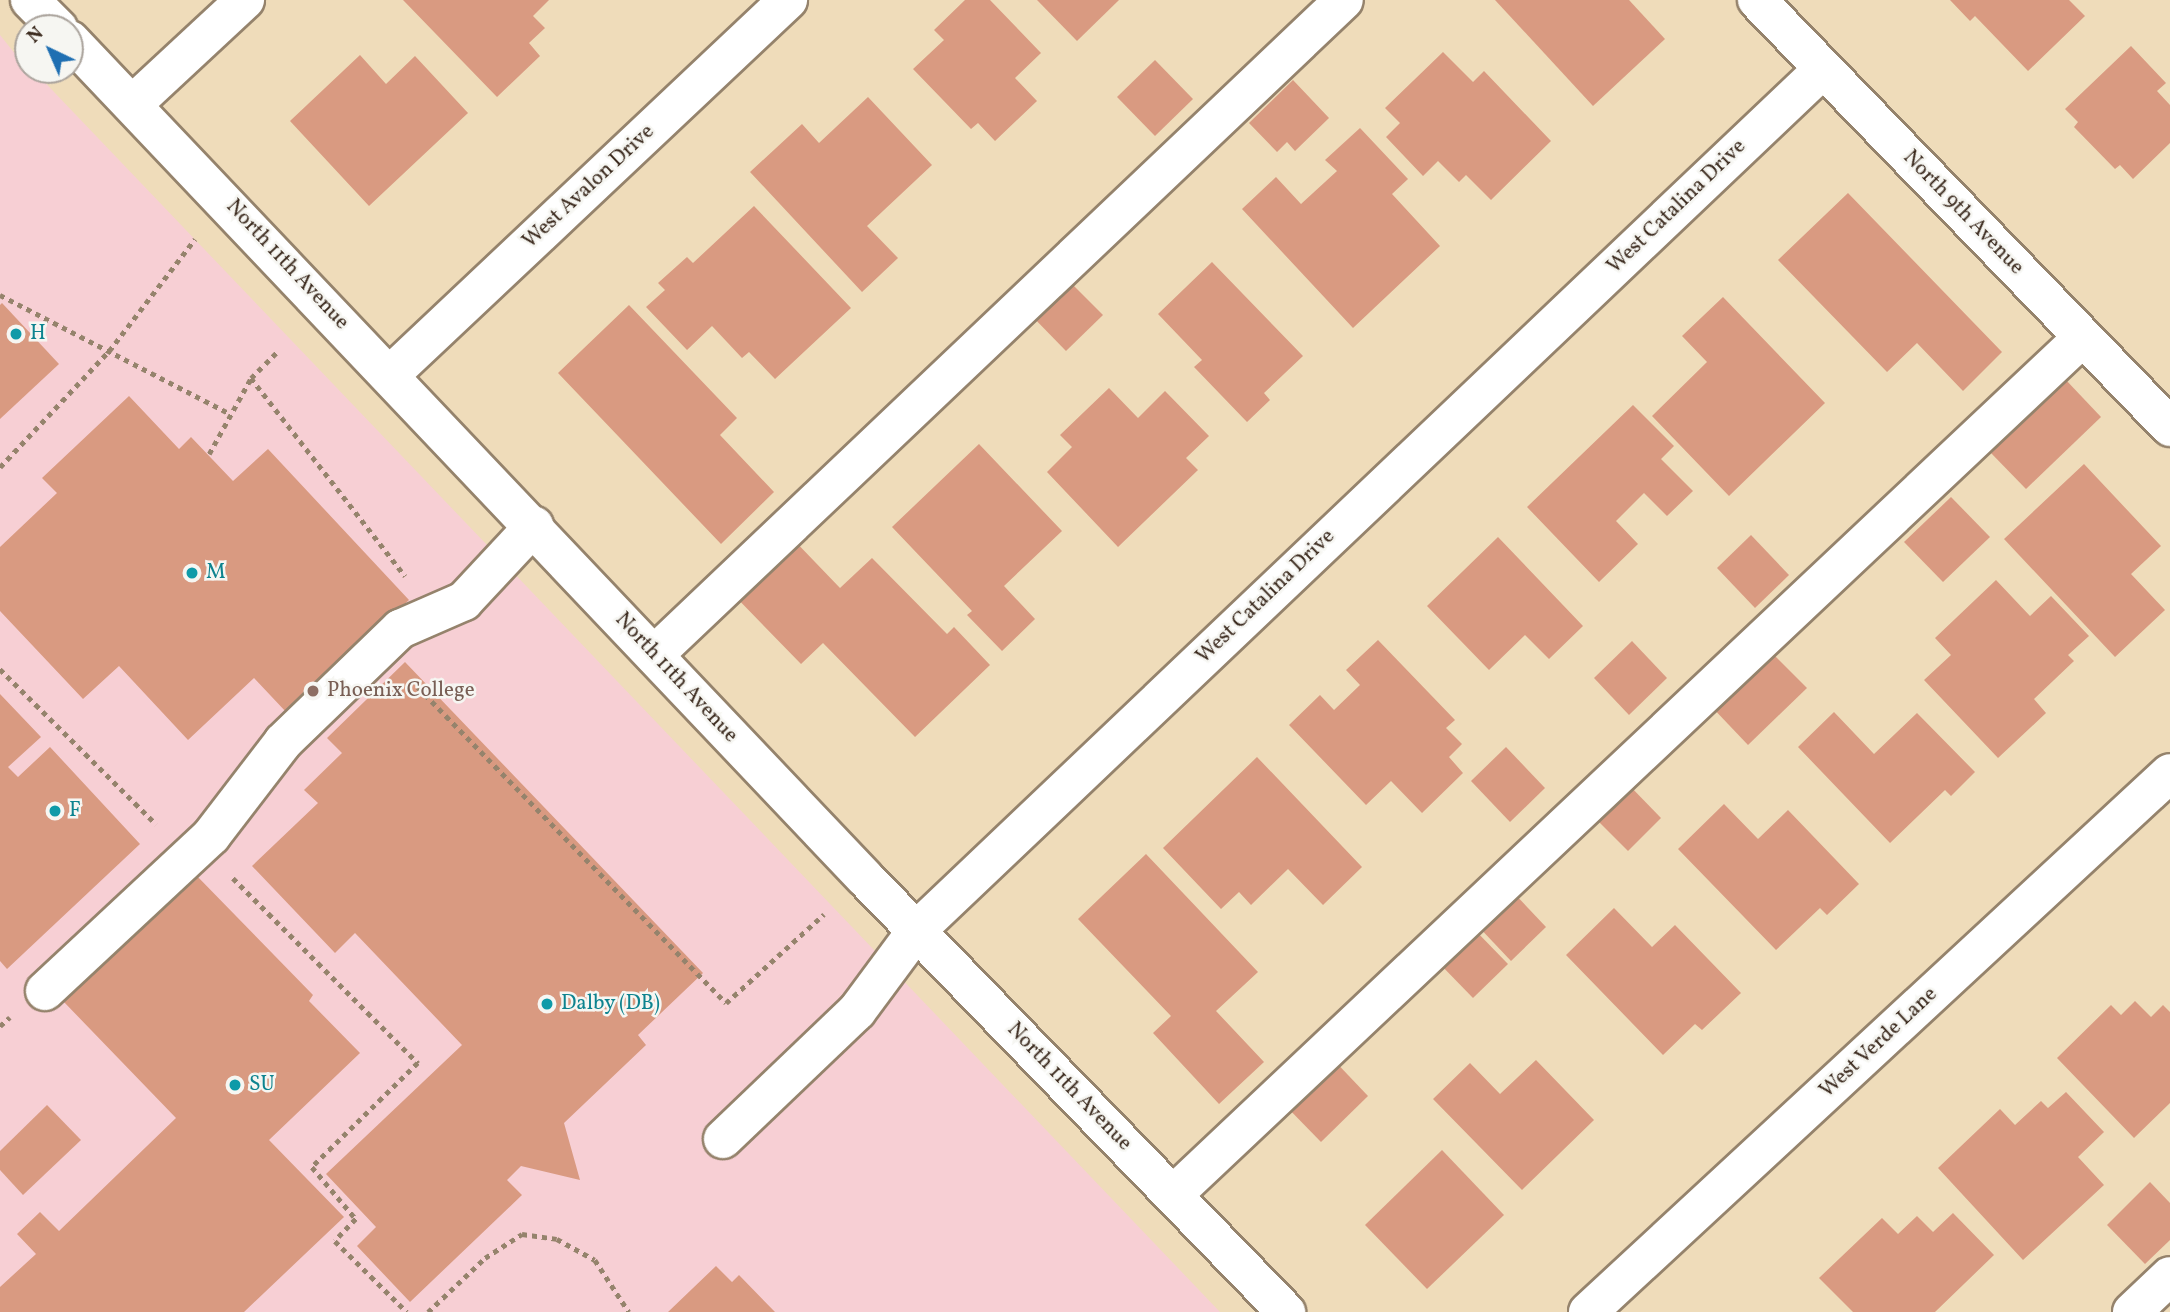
<!DOCTYPE html>
<style>
body{margin:0}
#map{position:relative;width:2170px;height:1312px;overflow:hidden;background:#efdcba;font-family:Vollkorn,serif}
div>[style]{position:absolute}
.built>*{inset:0;background:#f7cfd4}
.building>*{inset:0;background:#d99a81}
.path>*{height:4.5px;margin-top:-2.25px;transform-origin:0;background:repeating-linear-gradient(90deg,#95836c 0 5px,transparent 0 10px)}
.roads{filter:drop-shadow(2px 0 #95836c) drop-shadow(-2px 0 #95836c) drop-shadow(0 2px #95836c) drop-shadow(0 -2px #95836c)}
.minor>*{height:38px;margin:-19px;padding:0 19px;transform-origin:19px;border-radius:19px;background:#fff}
.dots>*{width:19px;height:19px;translate:-50% -50%;box-sizing:border-box;border:4px solid #f6f6f2;border-radius:50%}
span{translate:-50% -50%;white-space:nowrap;text-align:center;line-height:1.15;-webkit-text-stroke:5px #f6f6f2;paint-order:stroke}
.street-label{font-size:21px;color:#3b2a1e}
.culture-label{font-size:21px;color:#0d838f}
.left{translate:0 -50%;text-align:left}
.education-label{font-size:21px;color:#785e54}
.north{position:absolute;left:14px;top:14px;width:70px;height:70px;box-sizing:border-box;background:#f6f6f2;border:2px solid #aba49d;border-radius:50%;rotate:316deg;font-size:19px;font-weight:700;line-height:28px;text-align:center;color:#3b2a1e}
.north::after{content:'';display:block;margin:auto;width:24px;height:32px;background:#1f6fb2;clip-path:polygon(50% 0,100% 100%,50% 72%,0 100%)}
</style>
<div id="map">
<div class="built">
<i style="clip-path:polygon(0 35px,28px 70px,33px 70px,1220px 1312px,0 1312px)"></i>
</div>
<div class="building">
<i style="clip-path:polygon(403px 0,549px 0,533px 16px,545px 28px,529px 43px,540px 56px,497px 97px)"></i>
<i style="clip-path:polygon(965px 0,990px 0,1041px 53px,1015px 78px,1037px 101px,995px 141px,978px 123px,971px 129px,913px 69px,944px 40px,934px 30px)"></i>
<i style="clip-path:polygon(1037px 0,1119px 0,1077px 41px)"></i>
<i style="clip-path:polygon(1495px 0,1629px 0,1665px 39px,1593px 106px)"></i>
<i style="clip-path:polygon(1950px 0,2069px 0,2085px 16px,2028px 71px,1975px 16px,1970px 21px)"></i>
<i style="clip-path:polygon(2131px 46px,2166px 83px,2157px 91px,2170px 105px,2170px 143px,2133px 179px,2120px 165px,2115px 169px,2074px 127px,2078px 122px,2065px 109px)"></i>
<i style="clip-path:polygon(1443px 52px,1473px 82px,1484px 71px,1551px 141px,1491px 200px,1466px 175px,1459px 182px,1438px 161px,1423px 176px,1386px 137px,1400px 123px,1385px 108px)"></i>
<i style="clip-path:polygon(360px 55px,386px 84px,415px 56px,468px 113px,369px 206px,290px 121px)"></i>
<i style="clip-path:polygon(1155px 60px,1193px 99px,1155px 136px,1117px 97px)"></i>
<i style="clip-path:polygon(1293px 80px,1329px 118px,1295px 151px,1287px 142px,1277px 152px,1249px 123px)"></i>
<i style="clip-path:polygon(868px 97px,932px 165px,867px 226px,898px 258px,862px 292px,750px 172px,802px 124px,819px 143px)"></i>
<i style="clip-path:polygon(1360px 128px,1408px 179px,1392px 194px,1440px 246px,1353px 328px,1242px 209px,1276px 177px,1301px 204px,1337px 171px,1325px 160px)"></i>
<i style="clip-path:polygon(1848px 193px,2002px 352px,1963px 391px,1917px 343px,1887px 372px,1778px 260px)"></i>
<i style="clip-path:polygon(754px 206px,851px 308px,775px 379px,749px 352px,742px 358px,712px 326px,687px 350px,646px 307px,665px 290px,658px 283px,687px 257px,693px 263px)"></i>
<i style="clip-path:polygon(1212px 262px,1303px 356px,1264px 393px,1270px 400px,1247px 422px,1194px 367px,1202px 360px,1158px 314px)"></i>
<i style="clip-path:polygon(1065px 277px,1103px 315px,1066px 351px,1028px 312px)"></i>
<i style="clip-path:polygon(1723px 297px,1825px 403px,1729px 496px,1652px 416px,1707px 362px,1682px 336px)"></i>
<i style="clip-path:polygon(2px 303px,59px 364px,0 419px,0 305px)"></i>
<i style="clip-path:polygon(629px 305px,737px 418px,720px 435px,774px 492px,721px 544px,558px 373px)"></i>
<i style="clip-path:polygon(2065px 379px,2101px 417px,2026px 489px,1990px 452px)"></i>
<i style="clip-path:polygon(1109px 388px,1138px 418px,1165px 391px,1209px 436px,1186px 458px,1198px 470px,1118px 547px,1047px 472px,1072px 447px,1060px 435px)"></i>
<i style="clip-path:polygon(129px 396px,179px 449px,191px 437px,233px 481px,268px 449px,409px 600px,287px 713px,254px 678px,188px 740px,119px 666px,83px 699px,0 611px,0 547px,57px 493px,42px 478px)"></i>
<i style="clip-path:polygon(1633px 405px,1674px 446px,1661px 459px,1693px 491px,1667px 516px,1644px 493px,1616px 521px,1638px 544px,1599px 582px,1527px 507px)"></i>
<i style="clip-path:polygon(979px 444px,1062px 531px,1004px 586px,1035px 619px,1002px 651px,967px 615px,972px 611px,892px 527px)"></i>
<i style="clip-path:polygon(2084px 464px,2161px 546px,2131px 574px,2165px 610px,2115px 657px,2004px 539px)"></i>
<i style="clip-path:polygon(1951px 497px,1990px 537px,1943px 582px,1904px 542px)"></i>
<i style="clip-path:polygon(1751px 535px,1789px 575px,1755px 608px,1717px 568px)"></i>
<i style="clip-path:polygon(790px 536px,840px 588px,872px 558px,947px 634px,954px 627px,990px 665px,915px 737px,823px 643px,801px 664px,731px 592px)"></i>
<i style="clip-path:polygon(1498px 537px,1583px 626px,1549px 659px,1525px 635px,1489px 670px,1427px 606px)"></i>
<i style="clip-path:polygon(1996px 580px,2030px 616px,2051px 596px,2089px 636px,2068px 655px,2074px 661px,2034px 699px,2046px 713px,1998px 758px,1924px 680px,1951px 655px,1935px 638px)"></i>
<i style="clip-path:polygon(1378px 640px,1455px 720px,1446px 728px,1462px 744px,1449px 757px,1463px 773px,1422px 813px,1391px 781px,1366px 805px,1289px 725px,1320px 695px,1334px 710px,1360px 685px,1346px 670px)"></i>
<i style="clip-path:polygon(1632px 641px,1667px 678px,1629px 715px,1594px 678px)"></i>
<i style="clip-path:polygon(1767px 648px,1807px 688px,1748px 745px,1709px 704px)"></i>
<i style="clip-path:polygon(405px 662px,703px 973px,638px 1035px,646px 1045px,564px 1123px,580px 1180px,521px 1166px,507px 1180px,522px 1195px,410px 1302px,357px 1246px,376px 1227px,326px 1174px,462px 1045px,355px 933px,335px 953px,252px 866px,318px 803px,304px 790px,342px 753px,327px 738px)"></i>
<i style="clip-path:polygon(0 694px,41px 737px,8px 767px,18px 777px,50px 747px,140px 844px,7px 969px,0 961px)"></i>
<i style="clip-path:polygon(1834px 712px,1874px 754px,1917px 713px,1975px 772px,1951px 796px,1945px 790px,1890px 843px,1798px 747px)"></i>
<i style="clip-path:polygon(1506px 747px,1545px 788px,1510px 822px,1471px 781px)"></i>
<i style="clip-path:polygon(1257px 757px,1362px 867px,1323px 905px,1288px 869px,1251px 905px,1239px 892px,1221px 909px,1163px 848px)"></i>
<i style="clip-path:polygon(1626px 782px,1661px 818px,1628px 851px,1592px 815px)"></i>
<i style="clip-path:polygon(1724px 804px,1758px 839px,1788px 810px,1859px 884px,1827px 915px,1820px 908px,1776px 950px,1678px 849px)"></i>
<i style="clip-path:polygon(1146px 854px,1258px 972px,1216px 1011px,1264px 1062px,1219px 1104px,1153px 1033px,1171px 1016px,1078px 919px)"></i>
<i style="clip-path:polygon(195px 874px,313px 995px,309px 1001px,360px 1053px,269px 1140px,344px 1217px,244px 1312px,0 1312px,0 1287px,36px 1254px,17px 1234px,40px 1212px,59px 1231px,176px 1118px,63px 1001px)"></i>
<i style="clip-path:polygon(1511px 890px,1546px 927px,1511px 961px,1476px 924px)"></i>
<i style="clip-path:polygon(1614px 908px,1652px 947px,1675px 925px,1741px 993px,1702px 1030px,1695px 1024px,1663px 1055px,1566px 955px)"></i>
<i style="clip-path:polygon(1472px 927px,1508px 964px,1473px 998px,1437px 961px)"></i>
<i style="clip-path:polygon(2135px 1001px,2151px 1017px,2163px 1005px,2170px 1012px,2170px 1103px,2134px 1138px,2057px 1058px,2111px 1005px,2121px 1015px)"></i>
<i style="clip-path:polygon(1329px 1055px,1368px 1096px,1321px 1142px,1281px 1101px)"></i>
<i style="clip-path:polygon(1536px 1060px,1594px 1120px,1522px 1190px,1433px 1099px,1470px 1063px,1500px 1094px)"></i>
<i style="clip-path:polygon(2066px 1092px,2104px 1132px,2078px 1157px,2104px 1185px,2023px 1260px,1938px 1168px,2000px 1109px,2015px 1125px,2041px 1101px,2048px 1108px)"></i>
<i style="clip-path:polygon(47px 1105px,81px 1140px,23px 1195px,0 1170px,0 1151px)"></i>
<i style="clip-path:polygon(1442px 1150px,1504px 1215px,1427px 1289px,1365px 1225px)"></i>
<i style="clip-path:polygon(2150px 1182px,2170px 1203px,2170px 1240px,2145px 1264px,2107px 1225px)"></i>
<i style="clip-path:polygon(1953px 1213px,1994px 1255px,1935px 1312px,1853px 1312px,1819px 1278px,1882px 1218px,1898px 1234px,1917px 1216px,1933px 1232px)"></i>
<i style="clip-path:polygon(716px 1266px,732px 1282px,739px 1275px,775px 1312px,668px 1312px)"></i>
</div>
<div class="path">
<i style="left:0;top:295px;width:260px;rotate:27.3deg"></i>
<i style="left:251px;top:378px;width:251px;rotate:52.1deg"></i>
<i style="left:209px;top:454px;width:87px;rotate:-61.1deg"></i>
<i style="left:251px;top:378px;width:37px;rotate:-45deg"></i>
<i style="left:0;top:467px;width:159px;rotate:-46.8deg"></i>
<i style="left:109px;top:351px;width:141px;rotate:-52.5deg"></i>
<i style="left:0;top:669px;width:220px;rotate:44.8deg"></i>
<i style="left:411px;top:680px;width:451px;rotate:45.7deg"></i>
<i style="left:726px;top:1003px;width:132px;rotate:-42.2deg"></i>
<i style="left:233px;top:878px;width:262px;rotate:45deg"></i>
<i style="left:418px;top:1063px;width:148px;rotate:135.5deg"></i>
<i style="left:312px;top:1167px;width:68px;rotate:49.8deg"></i>
<i style="left:356px;top:1219px;width:30px;rotate:134deg"></i>
<i style="left:335px;top:1241px;width:101px;rotate:44.6deg"></i>
<i style="left:0;top:1026px;width:13px;rotate:-42deg"></i>
<i style="left:428px;top:1312px;width:79px;rotate:-43.5deg"></i>
<i style="left:485px;top:1258px;width:44px;rotate:-33deg"></i>
<i style="left:522px;top:1234px;width:35px;rotate:8deg"></i>
<i style="left:557px;top:1239px;width:43px;rotate:28.9deg"></i>
<i style="left:595px;top:1260px;width:62px;rotate:56.8deg"></i>
</div>
<div class="roads">
<div class="minor">
<i style="left:30px;top:0;width:40px;rotate:45deg"></i>
<i style="left:1757px;top:0;width:594px;rotate:45.95deg"></i>
<i style="left:70px;top:40px;width:1155px;rotate:46.51deg"></i>
<i style="left:865px;top:878px;width:605px;rotate:45.87deg"></i>
<i style="left:133px;top:104px;width:153px;rotate:-42.9deg"></i>
<i style="left:390px;top:375px;width:547px;rotate:-43.3deg"></i>
<i style="left:654px;top:655px;width:951px;rotate:-43.51deg"></i>
<i style="left:45px;top:991px;width:227px;rotate:-43deg"></i>
<i style="left:211px;top:836px;width:118px;rotate:-52.5deg"></i>
<i style="left:283px;top:742px;width:163px;rotate:-44deg"></i>
<i style="left:400px;top:629px;width:70px;rotate:-23.6deg"></i>
<i style="left:464px;top:601px;width:103px;rotate:-47deg"></i>
<i style="left:723px;top:1139px;width:185px;rotate:-43.7deg"></i>
<i style="left:857px;top:1011px;width:101px;rotate:-53.5deg"></i>
<i style="left:917px;top:930px;width:1250px;rotate:-43.54deg"></i>
<i style="left:1174px;top:1194px;width:1249px;rotate:-43.31deg"></i>
<i style="left:1588px;top:1312px;width:793px;rotate:-42.8deg"></i>
<i style="left:2132px;top:1312px;width:52px;rotate:-43.5deg"></i>
</div>
</div>
<div class="dots">
<i style="left:16px;top:334px;background:#0f9aa8"></i>
<i style="left:192px;top:573px;background:#0f9aa8"></i>
<i style="left:313px;top:691px;background:#8d6e63"></i>
<i style="left:55px;top:811px;background:#0f9aa8"></i>
<i style="left:547px;top:1004px;background:#0f9aa8"></i>
<i style="left:235px;top:1085px;background:#0f9aa8"></i>
</div>
<div class="street-label">
<span style="left:589px;top:187px;rotate:-43deg">West Avalon Drive</span>
<span style="left:1677px;top:207px;rotate:-44deg">West Catalina Drive</span>
<span style="left:1963px;top:213px;rotate:46deg">North 9th Avenue</span>
<span style="left:287px;top:265px;rotate:47deg">North 11th Avenue</span>
<span style="left:1266px;top:597px;rotate:-44deg">West Catalina Drive</span>
<span style="left:676px;top:678px;rotate:47deg">North 11th Avenue</span>
<span style="left:1879px;top:1043px;rotate:-43deg">West Verde Lane</span>
<span style="left:1069px;top:1087px;rotate:46deg">North 11th Avenue</span>
</div>
<div class="culture-label">
<span class="left" style="left:30px;top:334px">H</span>
<span class="left" style="left:206px;top:573px">M</span>
<span class="left" style="left:69px;top:811px">F</span>
<span class="left" style="left:561px;top:1004px">Dalby (DB)</span>
<span class="left" style="left:249px;top:1085px">SU</span>
</div>
<div class="education-label">
<span class="left" style="left:327px;top:691px">Phoenix College</span>
</div>
<div class="north">N</div>
</div>
